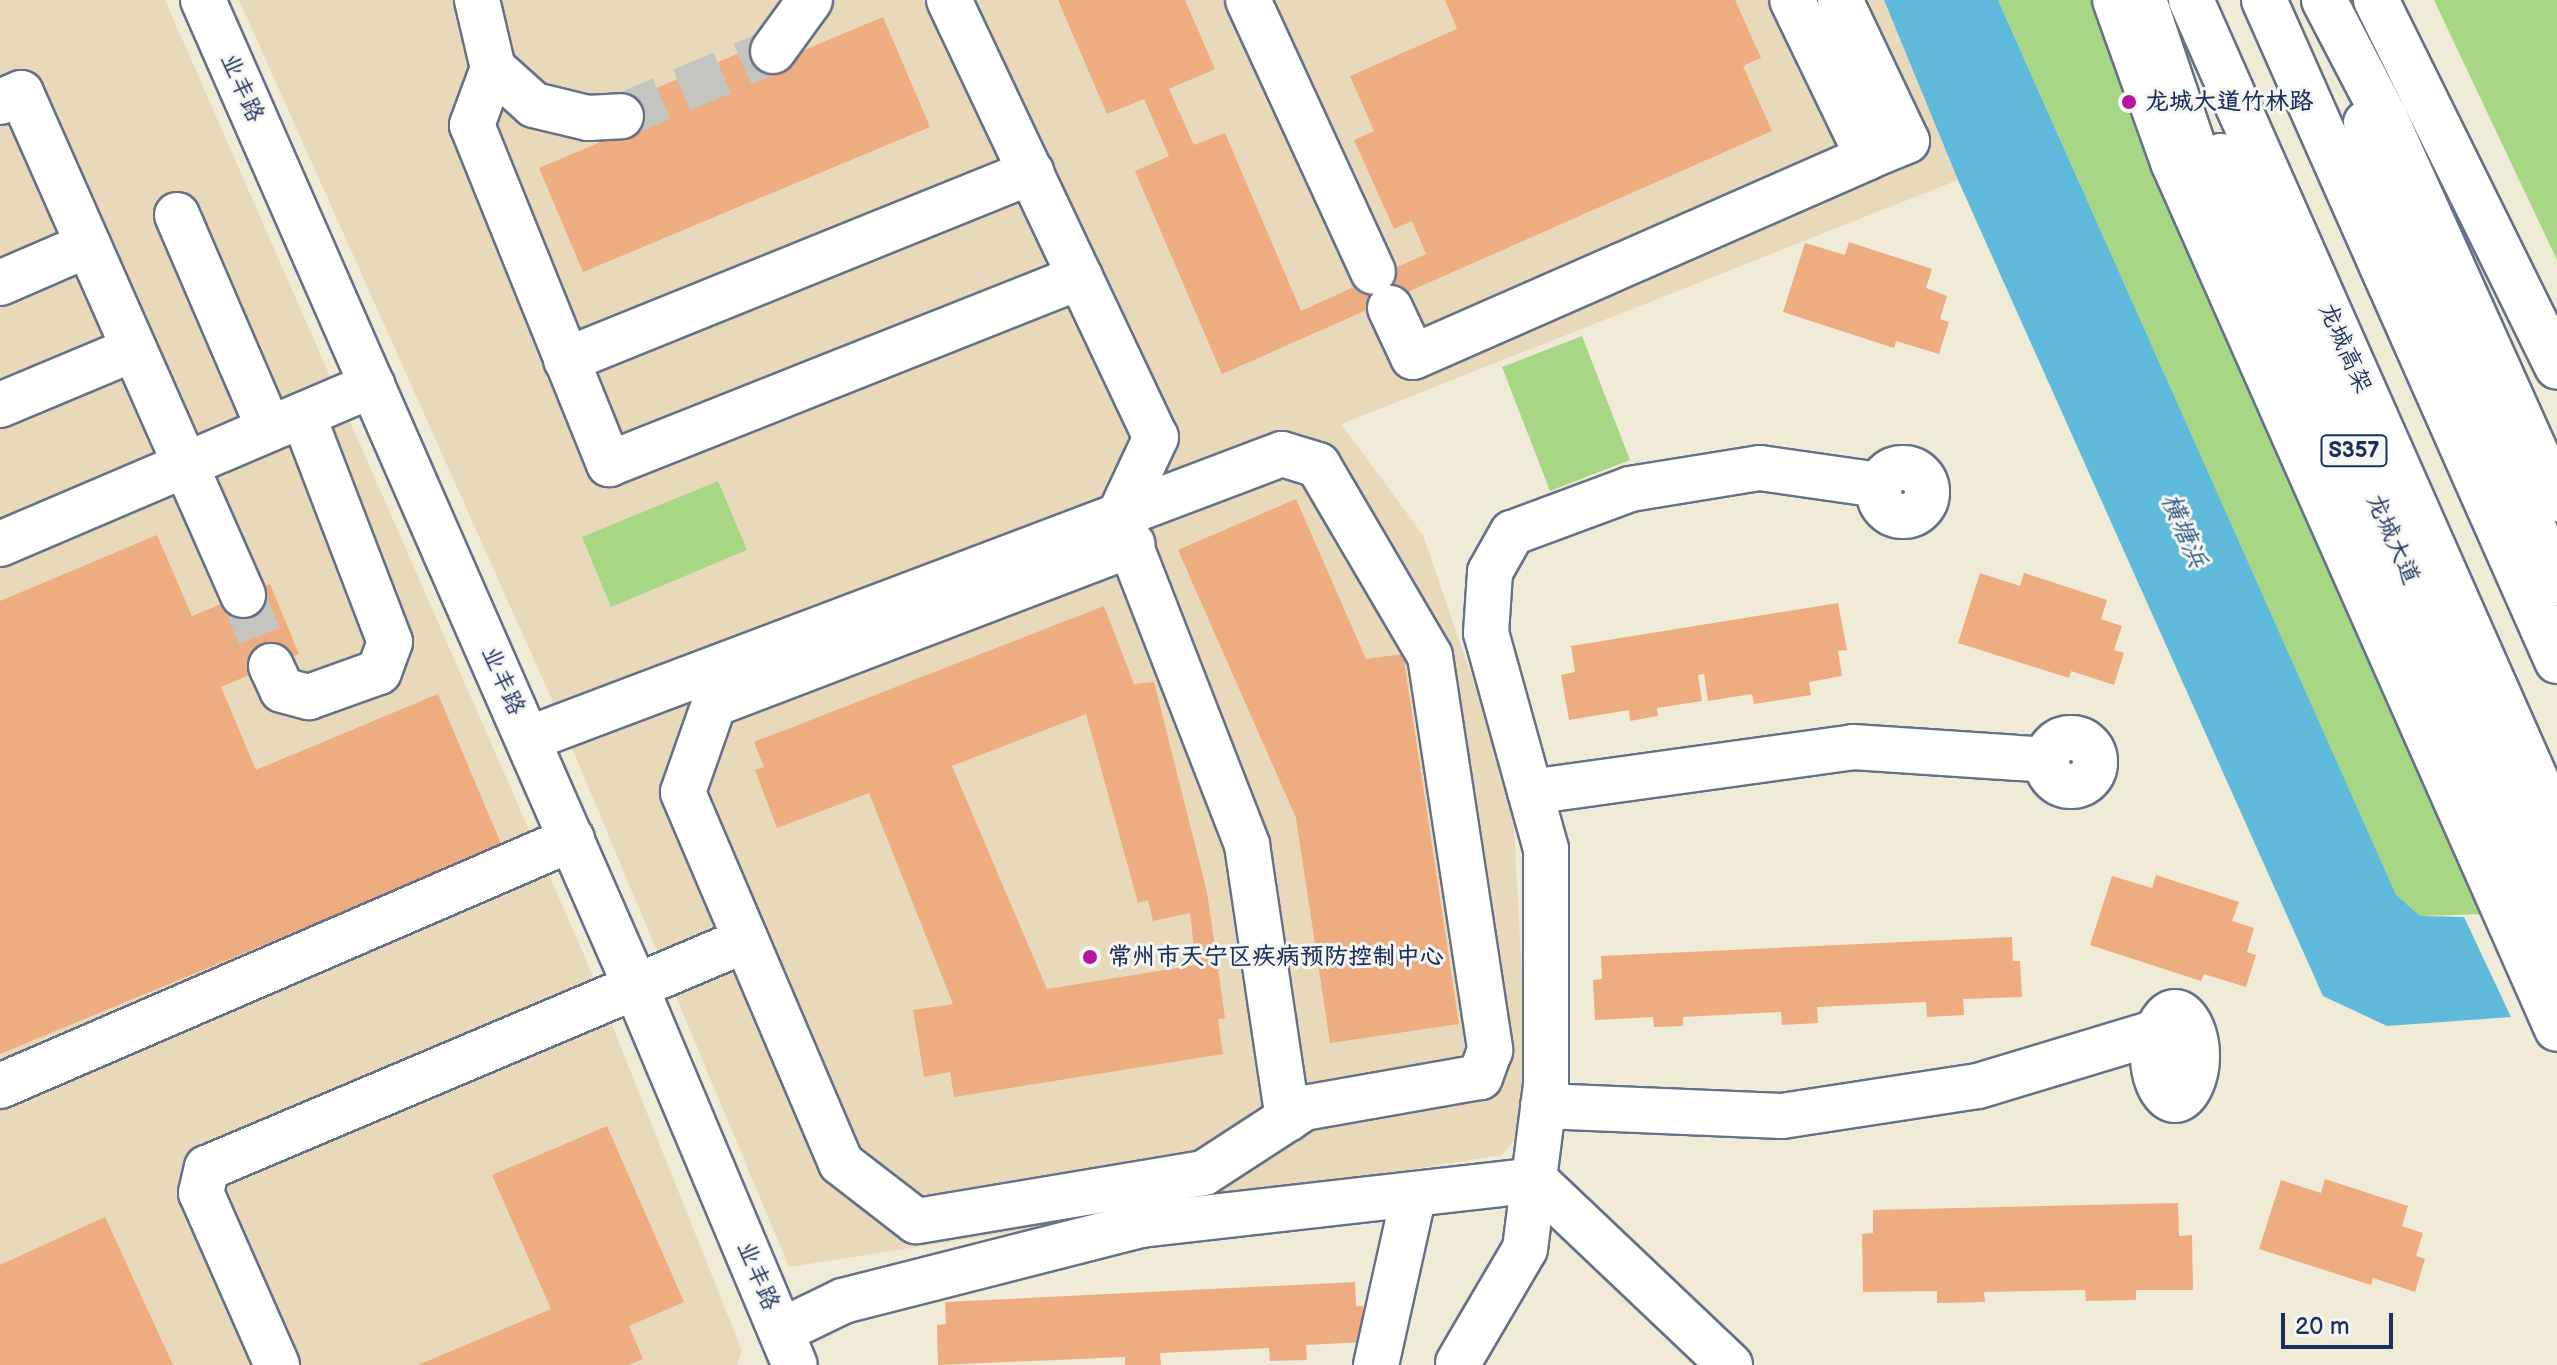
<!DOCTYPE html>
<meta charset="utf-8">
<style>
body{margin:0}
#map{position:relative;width:2557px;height:1365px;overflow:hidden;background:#efebd7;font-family:"Balsamiq Sans","LXGW WenKai TC",sans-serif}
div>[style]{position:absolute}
.built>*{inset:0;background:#e8d9ba}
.green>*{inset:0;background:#a7d785}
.water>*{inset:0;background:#5eb9db}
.building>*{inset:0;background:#eeac81}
.minor-tunnel>*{height:44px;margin-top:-22px;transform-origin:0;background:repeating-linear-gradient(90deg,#c5c5bf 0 44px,transparent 0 66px)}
.roads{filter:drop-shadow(2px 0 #657188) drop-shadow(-2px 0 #657188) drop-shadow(0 2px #657188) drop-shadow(0 -2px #657188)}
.minor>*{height:44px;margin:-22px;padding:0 22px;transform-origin:22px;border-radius:22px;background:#fff}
.minor>.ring{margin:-22px;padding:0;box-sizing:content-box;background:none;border:44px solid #fff;border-radius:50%}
.major>*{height:44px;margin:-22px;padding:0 22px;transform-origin:22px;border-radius:22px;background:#fff}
.highway>*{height:44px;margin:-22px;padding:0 22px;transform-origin:22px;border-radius:22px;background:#fff}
.dots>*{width:22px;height:22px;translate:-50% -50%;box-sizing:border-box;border:4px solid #f6f6f2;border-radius:50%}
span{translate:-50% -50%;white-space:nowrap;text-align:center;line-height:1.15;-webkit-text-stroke:6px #f6f6f2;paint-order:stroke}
.shield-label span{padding:2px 6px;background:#f6f6f2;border:2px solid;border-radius:6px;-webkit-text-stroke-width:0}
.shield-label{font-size:22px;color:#1b2f5e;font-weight:700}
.street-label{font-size:24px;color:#1b2f5e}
.poi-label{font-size:24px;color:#1b2f5e;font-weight:700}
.left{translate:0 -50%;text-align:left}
.water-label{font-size:26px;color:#2f5884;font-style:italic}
.scale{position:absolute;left:2281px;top:1313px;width:112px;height:36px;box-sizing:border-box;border:4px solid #1b2f5e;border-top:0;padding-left:10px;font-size:24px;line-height:28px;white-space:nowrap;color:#1b2f5e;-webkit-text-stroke:6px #f6f6f2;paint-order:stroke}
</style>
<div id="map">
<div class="built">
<i style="clip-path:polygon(0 0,165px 0,584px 955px,742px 1351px,737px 1365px,0 1365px)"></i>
<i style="clip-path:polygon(239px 0,1884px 0,1958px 180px,1341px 424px,1423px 535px,1512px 794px,1530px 1119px,1502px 1155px,789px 1267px,549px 693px)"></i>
</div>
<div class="green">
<i style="clip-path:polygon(1998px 0,2091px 0,2486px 914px,2420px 916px,2396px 896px)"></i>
<i style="clip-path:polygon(2434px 0,2557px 0,2557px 260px)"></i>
<i style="clip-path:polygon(1582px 336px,1630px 460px,1550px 491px,1502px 367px)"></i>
<i style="clip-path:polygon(718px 481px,747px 550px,611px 607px,582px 537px)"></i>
</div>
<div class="water">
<i style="clip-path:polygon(1884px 0,1998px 0,2396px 895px,2420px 916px,2464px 917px,2511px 1017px,2387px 1026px,2323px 996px,1958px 180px)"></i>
</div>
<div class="building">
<i style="clip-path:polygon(1058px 0,1185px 0,1215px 69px,1169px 89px,1194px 145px,1225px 133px,1301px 311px,1426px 254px,1412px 221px,1394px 229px,1354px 140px,1374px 131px,1350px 76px,1457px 29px,1445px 0,1735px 0,1761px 58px,1743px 66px,1772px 131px,1222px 374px,1135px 171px,1169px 156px,1144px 99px,1107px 114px)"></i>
<i style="clip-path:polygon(883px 17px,930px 127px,583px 272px,539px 168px,627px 131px,616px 105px,768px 41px,778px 61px)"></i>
<i style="clip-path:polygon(1849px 242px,1932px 269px,1926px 288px,1947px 296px,1940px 319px,1949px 322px,1939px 354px,1896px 341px,1894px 348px,1783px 312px,1805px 243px,1845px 255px)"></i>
<i style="clip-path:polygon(1296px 499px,1366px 659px,1403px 654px,1459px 1024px,1330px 1043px,1296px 818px,1178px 550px)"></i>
<i style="clip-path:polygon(157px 535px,192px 616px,270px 584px,299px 654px,221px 687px,256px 770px,438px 694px,502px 846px,0 1054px,0 601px)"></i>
<i style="clip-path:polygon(1980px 573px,2020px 586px,2024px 573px,2107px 600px,2101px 619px,2122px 626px,2114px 650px,2124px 653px,2114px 685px,2071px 671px,2069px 678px,1958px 643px)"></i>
<i style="clip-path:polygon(1838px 603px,1847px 650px,1838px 651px,1842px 676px,1809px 682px,1811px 695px,1754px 704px,1752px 694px,1708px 701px,1704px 674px,1698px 675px,1702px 701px,1657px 708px,1658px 716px,1630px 721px,1629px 710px,1569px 720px,1561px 675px,1575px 672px,1571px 646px)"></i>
<i style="clip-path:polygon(evenodd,1104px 606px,1134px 684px,1154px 682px,1207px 892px,1225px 1018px,1218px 1019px,1223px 1054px,954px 1097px,950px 1072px,924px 1077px,913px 1010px,953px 1004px,869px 793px,777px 828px,755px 770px,764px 767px,754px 742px,1104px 606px,1086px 714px,1138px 903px,1148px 900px,1153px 921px,1190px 913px,1196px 965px,1047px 989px,952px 766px,1086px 714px)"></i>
<i style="clip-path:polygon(2156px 875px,2239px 902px,2232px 921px,2254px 928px,2247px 952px,2256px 955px,2246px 987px,2204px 974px,2201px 981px,2090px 945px,2112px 876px,2152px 888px)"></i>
<i style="clip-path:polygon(2012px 937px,2013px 961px,2020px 961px,2022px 997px,1963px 999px,1964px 1015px,1927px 1017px,1926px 1002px,1817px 1007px,1818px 1023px,1782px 1025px,1781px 1012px,1683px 1017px,1683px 1026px,1654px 1027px,1653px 1017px,1595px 1020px,1593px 980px,1602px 979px,1601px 956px)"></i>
<i style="clip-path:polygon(607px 1126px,684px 1302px,629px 1326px,643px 1359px,628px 1365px,418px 1365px,551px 1309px,492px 1175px)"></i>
<i style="clip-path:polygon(2325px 1179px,2408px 1206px,2402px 1226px,2423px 1233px,2416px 1256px,2425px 1259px,2415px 1292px,2373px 1278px,2371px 1285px,2259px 1249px,2281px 1180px,2321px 1193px)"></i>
<i style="clip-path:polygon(2178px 1203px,2179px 1236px,2192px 1235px,2193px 1290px,2136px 1290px,2136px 1300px,2086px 1301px,2085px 1290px,1984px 1292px,1985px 1302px,1937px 1303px,1937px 1291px,1863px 1292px,1862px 1234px,1873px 1233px,1873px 1210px)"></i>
<i style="clip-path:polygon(105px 1217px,173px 1365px,0 1365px,0 1265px)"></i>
<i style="clip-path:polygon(1355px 1282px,1356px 1306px,1363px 1306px,1365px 1342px,1306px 1345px,1307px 1360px,1270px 1361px,1269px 1348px,1160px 1353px,1161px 1365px,1125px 1365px,1125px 1357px,938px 1365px,937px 1325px,946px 1324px,945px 1302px)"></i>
</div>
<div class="minor-tunnel">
<i style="left:621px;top:116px;width:165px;rotate:-23.2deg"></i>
<i style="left:243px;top:595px;width:76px;rotate:68.5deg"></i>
</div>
<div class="roads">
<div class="minor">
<i style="left:203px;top:0;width:1076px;rotate:66.32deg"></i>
<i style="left:635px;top:985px;width:412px;rotate:67.2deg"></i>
<i style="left:477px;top:0;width:70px;rotate:76.8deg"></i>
<i style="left:493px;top:68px;width:55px;rotate:42.1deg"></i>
<i style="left:534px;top:105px;width:56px;rotate:13.5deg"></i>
<i style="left:588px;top:118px;width:33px;rotate:-3deg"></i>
<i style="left:949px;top:0;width:484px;rotate:64.7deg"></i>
<i style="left:1156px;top:437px;width:87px;rotate:115.1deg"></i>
<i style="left:1119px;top:516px;width:353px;rotate:68.7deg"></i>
<i style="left:1247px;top:845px;width:277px;rotate:81.5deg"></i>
<i style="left:1248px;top:0;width:299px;rotate:65.3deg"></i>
<i style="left:1840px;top:0;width:156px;rotate:64.6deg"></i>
<i style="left:1907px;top:141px;width:42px;rotate:157.7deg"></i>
<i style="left:773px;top:51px;width:63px;rotate:-54deg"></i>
<i style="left:493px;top:68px;width:61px;rotate:110.2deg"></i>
<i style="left:472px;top:125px;width:366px;rotate:68deg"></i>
<i style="left:609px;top:464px;width:507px;rotate:-21.65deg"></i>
<i style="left:0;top:102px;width:23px;rotate:-23deg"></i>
<i style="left:21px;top:93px;width:549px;rotate:66.14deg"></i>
<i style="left:177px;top:215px;width:233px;rotate:66.7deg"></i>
<i style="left:0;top:283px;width:96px;rotate:-23.4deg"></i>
<i style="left:1390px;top:308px;width:54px;rotate:64.9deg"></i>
<i style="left:1413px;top:357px;width:497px;rotate:-23.7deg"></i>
<i style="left:1868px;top:157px;width:174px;rotate:-115.8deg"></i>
<i style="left:566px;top:360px;width:502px;rotate:-22.01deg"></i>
<i style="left:0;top:405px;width:145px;rotate:-22.7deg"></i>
<i class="ring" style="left:1879px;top:468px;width:4px;height:4px"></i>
<i style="left:0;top:544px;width:405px;rotate:-23.1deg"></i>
<i style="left:271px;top:666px;width:26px;rotate:65deg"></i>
<i style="left:282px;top:690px;width:28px;rotate:15deg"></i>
<i style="left:309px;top:697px;width:74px;rotate:-19.7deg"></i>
<i style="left:379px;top:672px;width:32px;rotate:-70deg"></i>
<i style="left:390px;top:642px;width:243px;rotate:-111deg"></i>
<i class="ring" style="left:2047px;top:738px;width:4px;height:4px"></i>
<i style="left:528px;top:739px;width:806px;rotate:-20.71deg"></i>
<i style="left:1282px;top:454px;width:38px;rotate:17deg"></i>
<i style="left:1318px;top:465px;width:221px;rotate:59.6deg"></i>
<i style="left:1430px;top:656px;width:399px;rotate:81.3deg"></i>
<i style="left:1490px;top:1050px;width:29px;rotate:110deg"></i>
<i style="left:1480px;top:1077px;width:179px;rotate:170deg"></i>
<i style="left:1304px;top:1108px;width:119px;rotate:147deg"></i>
<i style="left:1204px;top:1173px;width:292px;rotate:170.5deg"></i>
<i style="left:916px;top:1221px;width:95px;rotate:-142.3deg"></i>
<i style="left:841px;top:1163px;width:403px;rotate:-113.1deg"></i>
<i style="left:683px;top:792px;width:93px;rotate:-70.6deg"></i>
<i style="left:714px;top:704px;width:448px;rotate:-20.9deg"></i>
<i style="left:1530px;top:792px;width:326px;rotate:-7.9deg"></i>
<i style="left:1853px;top:747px;width:194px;rotate:3.8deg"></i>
<i class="ring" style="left:2153px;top:1012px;width:-2px;height:-2px"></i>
<i style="left:0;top:1086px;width:623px;rotate:-23.36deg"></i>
<i style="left:1543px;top:1106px;width:239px;rotate:2.4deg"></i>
<i style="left:1782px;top:1116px;width:198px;rotate:-8.7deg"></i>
<i style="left:1978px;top:1086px;width:183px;rotate:-16.8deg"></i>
<i style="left:781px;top:1331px;width:69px;rotate:-25.8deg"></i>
<i style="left:843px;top:1301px;width:308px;rotate:-14.3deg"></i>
<i style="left:1141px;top:1225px;width:397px;rotate:-6.5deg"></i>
<i style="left:1535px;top:1180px;width:269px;rotate:43.5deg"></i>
<i style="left:1458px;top:1363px;width:132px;rotate:-59.6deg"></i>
<i style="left:1525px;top:1249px;width:164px;rotate:-82.7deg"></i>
<i style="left:1546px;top:1086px;width:237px;rotate:-90deg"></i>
<i style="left:1546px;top:849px;width:224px;rotate:-105.5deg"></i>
<i style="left:1486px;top:633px;width:61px;rotate:-86.2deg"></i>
<i style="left:1490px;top:572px;width:45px;rotate:-60.6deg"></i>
<i style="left:1512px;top:533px;width:126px;rotate:-20.4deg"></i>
<i style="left:1630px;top:489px;width:132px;rotate:-9.2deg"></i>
<i style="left:1760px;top:468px;width:120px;rotate:8.1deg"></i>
<i style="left:277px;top:1365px;width:188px;rotate:-113.8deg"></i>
<i style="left:201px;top:1193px;width:26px;rotate:-77deg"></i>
<i style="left:207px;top:1168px;width:585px;rotate:-22.93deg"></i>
<i style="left:1376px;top:1365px;width:175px;rotate:-77.5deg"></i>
</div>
<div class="major">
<i style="left:2115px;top:0;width:172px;rotate:70.3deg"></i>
<i style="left:2173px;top:162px;width:948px;rotate:66.11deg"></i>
<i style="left:2376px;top:0;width:409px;rotate:63.7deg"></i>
<i style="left:2366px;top:123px;width:498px;rotate:67.5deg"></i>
<i style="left:2221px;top:156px;width:818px;rotate:65.75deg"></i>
</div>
<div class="highway">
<i style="left:2144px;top:0;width:157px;rotate:71.4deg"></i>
<i style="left:2194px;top:149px;width:898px;rotate:66.15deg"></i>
<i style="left:2191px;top:0;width:904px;rotate:66.13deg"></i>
<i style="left:2264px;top:0;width:723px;rotate:66.09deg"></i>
<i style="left:2324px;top:0;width:132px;rotate:62.5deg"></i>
<i style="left:2385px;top:117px;width:419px;rotate:65.8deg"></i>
</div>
</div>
<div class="dots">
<i style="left:2129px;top:102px;background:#b5179e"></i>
<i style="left:1090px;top:957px;background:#b5179e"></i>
</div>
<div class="shield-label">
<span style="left:2354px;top:451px">S357</span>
</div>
<div class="street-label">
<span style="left:242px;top:88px;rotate:66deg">业丰路</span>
<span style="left:2345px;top:348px;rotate:66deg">龙城高架</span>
<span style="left:2393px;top:539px;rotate:66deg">龙城大道</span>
<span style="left:503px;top:681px;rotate:66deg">业丰路</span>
<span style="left:758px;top:1276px;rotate:67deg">业丰路</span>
</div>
<div class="poi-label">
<span class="left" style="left:2145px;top:102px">龙城大道竹林路</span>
<span class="left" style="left:1108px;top:957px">常州市天宁区疾病预防控制中心</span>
</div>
<div class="water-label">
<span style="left:2183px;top:531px;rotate:67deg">横塘浜</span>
</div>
<div class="scale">20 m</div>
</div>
